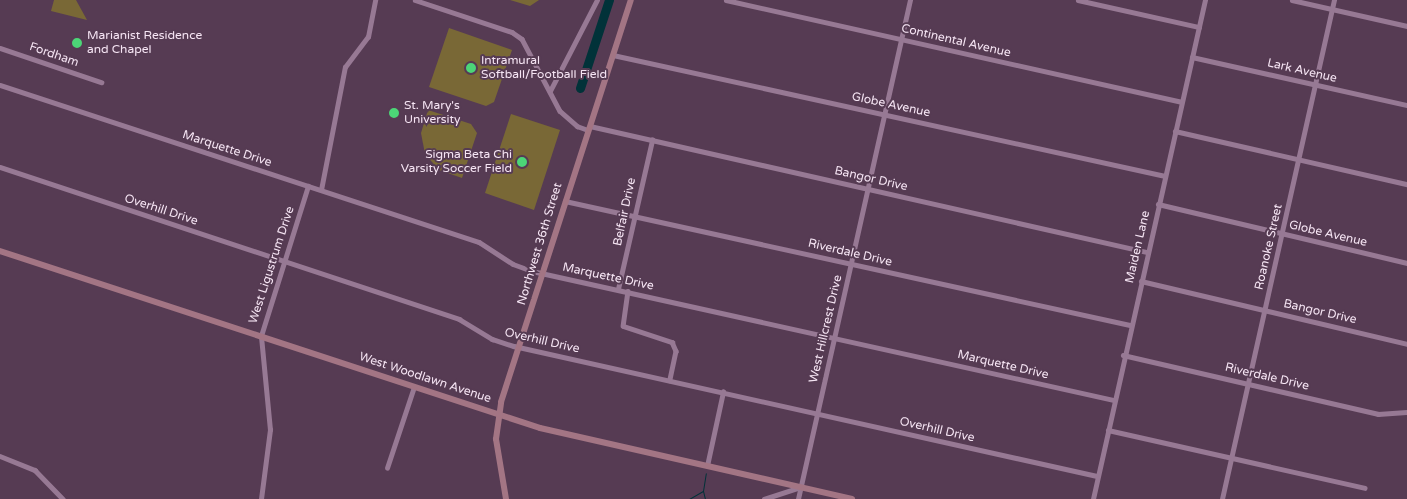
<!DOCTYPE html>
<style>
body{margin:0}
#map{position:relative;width:1407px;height:499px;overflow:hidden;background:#563b53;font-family:"Varela Round",sans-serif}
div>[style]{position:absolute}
.green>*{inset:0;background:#796836}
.stream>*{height:1px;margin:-0.5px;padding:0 0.5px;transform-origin:0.5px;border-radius:0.5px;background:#013239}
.river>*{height:9px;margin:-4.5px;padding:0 4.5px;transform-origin:4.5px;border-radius:4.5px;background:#013239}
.street>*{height:4.5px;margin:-2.25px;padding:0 2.25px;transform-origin:2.25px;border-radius:2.25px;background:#977994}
.secondary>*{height:6px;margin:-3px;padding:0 3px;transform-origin:3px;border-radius:3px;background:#a37584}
.dots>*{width:14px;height:14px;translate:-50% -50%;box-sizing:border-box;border:2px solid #563b53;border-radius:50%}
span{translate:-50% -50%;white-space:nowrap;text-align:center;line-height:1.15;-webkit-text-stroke:4px #563b53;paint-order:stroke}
.poi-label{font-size:12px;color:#f6e5f4}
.left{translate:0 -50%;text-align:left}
.right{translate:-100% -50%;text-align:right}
.street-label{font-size:12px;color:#f6e5f4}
</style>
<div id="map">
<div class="green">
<i style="clip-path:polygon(54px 0,76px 0,87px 20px,51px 11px)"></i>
<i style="clip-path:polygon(510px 0,539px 0,530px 6px)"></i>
<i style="clip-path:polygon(449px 28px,512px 50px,494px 102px,486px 106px,429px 87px)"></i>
<i style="clip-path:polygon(428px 110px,471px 124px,477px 133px,462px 178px,439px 170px,425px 154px,421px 133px)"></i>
<i style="clip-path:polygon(511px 114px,560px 130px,534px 210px,485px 193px)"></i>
</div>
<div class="stream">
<i style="left:689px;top:499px;width:16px;rotate:-30deg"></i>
<i style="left:705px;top:499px;width:8px;rotate:-104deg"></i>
<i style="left:703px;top:491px;width:18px;rotate:-81deg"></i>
</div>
<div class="river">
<i style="left:580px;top:88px;width:93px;rotate:-71.8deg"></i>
</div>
<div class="street">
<i style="left:415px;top:0;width:102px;rotate:18.3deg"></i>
<i style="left:512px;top:32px;width:12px;rotate:35deg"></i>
<i style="left:522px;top:39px;width:81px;rotate:62.2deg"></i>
<i style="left:560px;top:111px;width:23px;rotate:41deg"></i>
<i style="left:577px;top:126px;width:12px;rotate:20deg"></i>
<i style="left:726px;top:0;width:466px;rotate:12.6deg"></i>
<i style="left:1078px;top:0;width:124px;rotate:12.6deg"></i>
<i style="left:1292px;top:0;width:118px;rotate:12.7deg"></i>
<i style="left:0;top:48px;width:107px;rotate:18.6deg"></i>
<i style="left:613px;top:55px;width:565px;rotate:12.36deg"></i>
<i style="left:1192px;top:57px;width:220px;rotate:12.6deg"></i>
<i style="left:0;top:85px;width:504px;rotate:18.15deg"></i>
<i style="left:479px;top:242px;width:40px;rotate:32.9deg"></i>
<i style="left:513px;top:264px;width:20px;rotate:20deg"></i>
<i style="left:532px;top:271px;width:596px;rotate:12.5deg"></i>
<i style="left:550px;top:91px;width:102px;rotate:-62.7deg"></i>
<i style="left:590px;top:126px;width:571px;rotate:12.75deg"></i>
<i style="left:1175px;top:131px;width:238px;rotate:12.9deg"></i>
<i style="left:0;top:167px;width:484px;rotate:18.3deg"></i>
<i style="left:459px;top:319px;width:39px;rotate:31deg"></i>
<i style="left:492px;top:339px;width:23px;rotate:18deg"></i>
<i style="left:514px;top:346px;width:597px;rotate:12.57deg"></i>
<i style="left:321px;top:190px;width:125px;rotate:-79deg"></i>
<i style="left:345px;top:67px;width:38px;rotate:-53deg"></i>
<i style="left:368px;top:37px;width:38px;rotate:-79deg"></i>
<i style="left:565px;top:201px;width:578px;rotate:12.38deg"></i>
<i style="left:1158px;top:204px;width:256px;rotate:13.3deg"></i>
<i style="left:1141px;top:281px;width:273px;rotate:13.3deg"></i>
<i style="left:618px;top:289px;width:153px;rotate:-77.1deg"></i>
<i style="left:628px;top:291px;width:35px;rotate:98deg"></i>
<i style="left:623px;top:326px;width:52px;rotate:18.1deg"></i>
<i style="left:672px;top:342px;width:10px;rotate:66deg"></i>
<i style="left:676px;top:351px;width:30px;rotate:102deg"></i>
<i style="left:1123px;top:355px;width:262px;rotate:13deg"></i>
<i style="left:1378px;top:414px;width:29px;rotate:-4deg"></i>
<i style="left:1108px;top:430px;width:263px;rotate:12.7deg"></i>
<i style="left:0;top:456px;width:38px;rotate:22deg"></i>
<i style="left:35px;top:470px;width:40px;rotate:46deg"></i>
<i style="left:707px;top:466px;width:76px;rotate:-77.8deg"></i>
<i style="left:387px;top:468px;width:85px;rotate:-71.6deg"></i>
<i style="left:261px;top:499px;width:70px;rotate:-82.6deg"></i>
<i style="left:270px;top:430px;width:94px;rotate:-95.5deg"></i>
<i style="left:261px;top:336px;width:157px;rotate:-72.6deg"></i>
<i style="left:764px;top:499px;width:36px;rotate:-18deg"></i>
<i style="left:798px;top:499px;width:511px;rotate:-77.35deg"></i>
<i style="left:1093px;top:499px;width:511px;rotate:-77.35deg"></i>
<i style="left:1222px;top:499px;width:511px;rotate:-77.35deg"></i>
</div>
<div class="secondary">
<i style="left:0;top:251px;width:568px;rotate:18.15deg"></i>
<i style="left:540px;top:428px;width:320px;rotate:12.8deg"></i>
<i style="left:506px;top:499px;width:61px;rotate:-99.5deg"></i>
<i style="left:496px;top:439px;width:37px;rotate:-82deg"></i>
<i style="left:501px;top:402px;width:422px;rotate:-72.1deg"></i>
</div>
<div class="dots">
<i style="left:77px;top:43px;background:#4cd677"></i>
<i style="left:471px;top:68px;background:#4cd677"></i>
<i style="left:394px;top:113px;background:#4cd677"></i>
<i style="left:522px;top:162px;background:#4cd677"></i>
</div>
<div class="poi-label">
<span class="left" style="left:87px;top:43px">Marianist Residence<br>and Chapel</span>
<span class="left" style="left:481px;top:68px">Intramural<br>Softball/Football Field</span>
<span class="left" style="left:404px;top:113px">St. Mary's<br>University</span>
<span class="right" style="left:512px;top:162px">Sigma Beta Chi<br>Varsity Soccer Field</span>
</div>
<div class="street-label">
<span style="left:956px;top:41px;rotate:13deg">Continental Avenue</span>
<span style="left:54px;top:55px;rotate:19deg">Fordham</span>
<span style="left:1302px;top:71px;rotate:13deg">Lark Avenue</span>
<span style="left:891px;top:105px;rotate:12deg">Globe Avenue</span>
<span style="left:227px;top:149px;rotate:18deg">Marquette Drive</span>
<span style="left:871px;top:179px;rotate:13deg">Bangor Drive</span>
<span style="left:161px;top:210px;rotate:18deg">Overhill Drive</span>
<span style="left:625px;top:212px;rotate:-78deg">Belfair Drive</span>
<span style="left:1328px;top:234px;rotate:13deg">Globe Avenue</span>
<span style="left:540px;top:244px;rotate:-73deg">Northwest 36th Street</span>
<span style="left:1138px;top:247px;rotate:-77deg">Maiden Lane</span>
<span style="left:1269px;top:247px;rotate:-77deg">Roanoke Street</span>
<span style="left:850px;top:253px;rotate:13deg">Riverdale Drive</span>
<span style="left:272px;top:265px;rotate:-72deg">West Ligustrum Drive</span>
<span style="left:608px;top:277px;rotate:12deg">Marquette Drive</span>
<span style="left:1320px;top:312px;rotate:13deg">Bangor Drive</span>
<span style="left:826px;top:329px;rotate:-77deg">West Hillcrest Drive</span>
<span style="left:542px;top:341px;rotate:13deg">Overhill Drive</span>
<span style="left:1003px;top:365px;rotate:13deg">Marquette Drive</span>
<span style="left:1267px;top:377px;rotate:13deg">Riverdale Drive</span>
<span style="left:425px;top:378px;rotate:18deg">West Woodlawn Avenue</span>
<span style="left:937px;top:430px;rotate:13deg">Overhill Drive</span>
</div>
</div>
